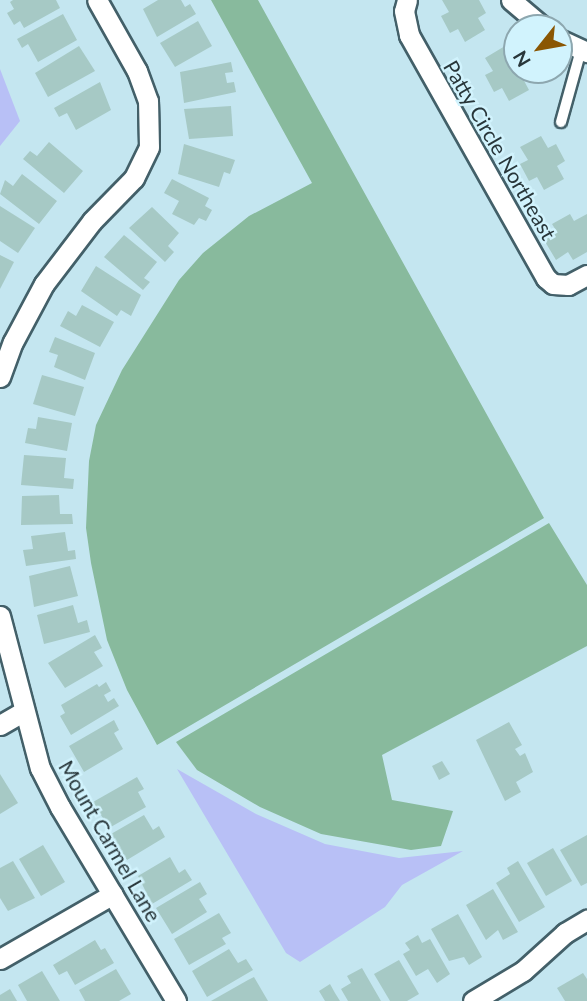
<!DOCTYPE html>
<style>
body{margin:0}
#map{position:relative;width:587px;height:1001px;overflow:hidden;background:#c4e6f0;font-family:Lato,sans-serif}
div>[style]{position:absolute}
.green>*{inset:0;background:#88ba9d}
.water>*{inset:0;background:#b8c0f6}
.building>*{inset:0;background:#a6c9c5}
.roads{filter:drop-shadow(2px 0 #436069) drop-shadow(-2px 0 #436069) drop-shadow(0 2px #436069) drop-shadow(0 -2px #436069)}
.lane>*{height:10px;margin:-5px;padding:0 5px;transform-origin:5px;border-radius:5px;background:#fff}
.street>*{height:19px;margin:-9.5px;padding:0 9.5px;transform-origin:9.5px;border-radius:9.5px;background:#fff}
span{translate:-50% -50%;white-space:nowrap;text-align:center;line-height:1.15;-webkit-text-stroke:5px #d1f3fd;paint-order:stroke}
.street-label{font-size:21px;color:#28363a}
.north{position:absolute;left:503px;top:14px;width:70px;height:70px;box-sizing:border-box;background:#d1f3fd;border:2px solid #8da7af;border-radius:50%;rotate:239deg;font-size:19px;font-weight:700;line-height:28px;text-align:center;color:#28363a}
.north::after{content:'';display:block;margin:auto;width:24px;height:32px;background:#8a5603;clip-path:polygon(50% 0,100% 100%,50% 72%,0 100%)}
</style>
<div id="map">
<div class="green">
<i style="clip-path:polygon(211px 0,258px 0,544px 518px,157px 745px,127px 690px,107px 640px,91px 563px,86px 528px,89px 461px,96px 425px,122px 370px,179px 280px,203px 253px,249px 216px,312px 183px)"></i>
<i style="clip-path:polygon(549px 523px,587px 585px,587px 646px,382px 755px,392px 800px,453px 811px,441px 846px,411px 850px,321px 834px,260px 807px,197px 770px,176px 742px)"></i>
</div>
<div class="water">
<i style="clip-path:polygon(0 69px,20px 121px,0 146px)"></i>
<i style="clip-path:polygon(177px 769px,256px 814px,325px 844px,399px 858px,463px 851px,402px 885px,385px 907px,300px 962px,286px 953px)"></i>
</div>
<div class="building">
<i style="clip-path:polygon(13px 0,56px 0,60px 8px,24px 28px,20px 21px,14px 25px,7px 13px,14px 9px,10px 2px)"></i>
<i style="clip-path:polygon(158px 0,181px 0,185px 7px,190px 4px,196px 14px,157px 37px,143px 9px)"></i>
<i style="clip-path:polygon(442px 0,479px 0,486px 13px,478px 18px,485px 30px,465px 42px,458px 29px,450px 33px,441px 16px,449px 12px)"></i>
<i style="clip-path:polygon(63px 14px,77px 40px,38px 62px,28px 44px,22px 48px,17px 39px)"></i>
<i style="clip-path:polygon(198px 21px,212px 46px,175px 67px,160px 43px)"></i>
<i style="clip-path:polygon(79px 46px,95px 71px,48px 97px,35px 73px)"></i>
<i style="clip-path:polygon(505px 46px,512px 60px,517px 57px,517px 70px,530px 72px,522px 77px,529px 90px,509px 101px,502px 88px,494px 92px,485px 75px,493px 71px,485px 58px)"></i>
<i style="clip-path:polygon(231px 62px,233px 72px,225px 73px,227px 83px,234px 82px,236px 92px,184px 103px,180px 72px)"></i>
<i style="clip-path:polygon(100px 82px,111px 110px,76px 130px,67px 113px,59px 117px,54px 108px)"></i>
<i style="clip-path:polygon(231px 106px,233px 136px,189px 139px,184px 109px)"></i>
<i style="clip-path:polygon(541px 136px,548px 148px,556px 144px,565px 161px,557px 166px,564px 179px,544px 190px,537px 177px,529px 181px,520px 164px,528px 160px,520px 147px)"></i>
<i style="clip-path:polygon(49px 142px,83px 171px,64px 193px,23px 159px,30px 151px,37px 156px)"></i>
<i style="clip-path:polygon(184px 144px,235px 160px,230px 174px,224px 172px,219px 187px,178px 174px)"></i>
<i style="clip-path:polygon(22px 174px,57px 201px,39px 224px,0 194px,5px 180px,13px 186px)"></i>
<i style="clip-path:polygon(172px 179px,209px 198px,205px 206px,212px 210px,206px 221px,199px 218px,194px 225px,172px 214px,179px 201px,164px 193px)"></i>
<i style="clip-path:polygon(0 206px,35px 228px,18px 253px,0 241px)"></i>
<i style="clip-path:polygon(152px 207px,179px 233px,168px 246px,174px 252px,165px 262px,129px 228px)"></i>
<i style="clip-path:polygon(570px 214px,574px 221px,587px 214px,587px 252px,573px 260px,568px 252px,556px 260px,544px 240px,557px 232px,552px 224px)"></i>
<i style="clip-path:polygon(124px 235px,157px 262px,144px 278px,150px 282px,143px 290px,104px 257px)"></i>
<i style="clip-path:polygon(0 255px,14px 262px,0 289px)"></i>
<i style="clip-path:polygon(96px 266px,141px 295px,131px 316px,121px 310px,117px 316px,81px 291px)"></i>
<i style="clip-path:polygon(82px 305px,114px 322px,100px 347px,60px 326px,68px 311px,76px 316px)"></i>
<i style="clip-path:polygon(55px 337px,95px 353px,85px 380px,54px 367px,58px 355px,49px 352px)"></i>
<i style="clip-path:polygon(42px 375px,84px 387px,75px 416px,33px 404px)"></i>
<i style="clip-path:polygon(38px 417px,72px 423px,67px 451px,25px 443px,28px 428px,36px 429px)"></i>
<i style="clip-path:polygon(24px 455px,66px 458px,64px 478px,74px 479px,73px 489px,21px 485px)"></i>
<i style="clip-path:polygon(59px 495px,60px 514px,72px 514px,73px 524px,21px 525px,22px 496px)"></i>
<i style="clip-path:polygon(65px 532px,68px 551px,75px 550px,76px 559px,26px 566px,23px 550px,33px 549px,31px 536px)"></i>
<i style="clip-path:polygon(70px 566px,78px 596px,34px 607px,29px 576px)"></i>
<i style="clip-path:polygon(73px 605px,78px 623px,87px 620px,90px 632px,44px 644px,37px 615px)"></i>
<i style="clip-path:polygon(95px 635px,102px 648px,94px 652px,103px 666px,65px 688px,48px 663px)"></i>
<i style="clip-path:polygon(106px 682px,111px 691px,104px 695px,108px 702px,114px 698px,119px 706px,71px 735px,60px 716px,65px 713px,61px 705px,97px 684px,99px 687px)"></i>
<i style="clip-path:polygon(114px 720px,119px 730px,114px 733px,123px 749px,84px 772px,69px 746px)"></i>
<i style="clip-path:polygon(509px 722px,522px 745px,515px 749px,520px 756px,525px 753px,533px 772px,516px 782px,521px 792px,505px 801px,476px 740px)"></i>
<i style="clip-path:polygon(442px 761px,450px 774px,439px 780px,432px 766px)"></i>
<i style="clip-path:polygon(0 774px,18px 803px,0 814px)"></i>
<i style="clip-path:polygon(137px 777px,144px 789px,138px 792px,146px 807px,109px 828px,93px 802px)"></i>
<i style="clip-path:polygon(144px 815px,153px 830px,159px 826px,165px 837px,127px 860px,111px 834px)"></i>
<i style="clip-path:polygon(587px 835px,587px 883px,581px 886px,560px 850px)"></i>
<i style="clip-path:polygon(43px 845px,65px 882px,41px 896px,19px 859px)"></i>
<i style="clip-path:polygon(553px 848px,572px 881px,546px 896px,527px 863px)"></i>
<i style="clip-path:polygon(170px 857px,179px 873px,185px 869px,192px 880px,152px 904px,138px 876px)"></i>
<i style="clip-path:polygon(13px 861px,35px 898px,8px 911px,0 898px,0 868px)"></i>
<i style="clip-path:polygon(518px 861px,545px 907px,519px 922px,496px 883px,510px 874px,507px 868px)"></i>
<i style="clip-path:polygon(200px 882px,207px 894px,199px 899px,207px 912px,172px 934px,156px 908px)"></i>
<i style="clip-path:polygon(493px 889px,518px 932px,503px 940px,498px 930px,486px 940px,466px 905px)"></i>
<i style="clip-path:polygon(219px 913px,231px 933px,222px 938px,226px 944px,189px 965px,174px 939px)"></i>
<i style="clip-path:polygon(458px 914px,482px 957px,469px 965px,464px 957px,449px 961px,431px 929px)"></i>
<i style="clip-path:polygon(418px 935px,422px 943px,430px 939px,450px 974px,437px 983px,428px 969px,416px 976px,403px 954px,410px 950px,405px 943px)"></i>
<i style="clip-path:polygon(95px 940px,101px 950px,105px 948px,114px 963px,75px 985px,67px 971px,59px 975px,53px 965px)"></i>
<i style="clip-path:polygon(229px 949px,238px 963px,246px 959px,253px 970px,207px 997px,192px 971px)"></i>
<i style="clip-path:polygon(399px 960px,419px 994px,407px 1001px,390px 1001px,374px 974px)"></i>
<i style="clip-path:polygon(362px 968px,366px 975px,381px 1001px,348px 1001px,341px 989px,351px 983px,347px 976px)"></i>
<i style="clip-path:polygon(116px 969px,131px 994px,119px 1001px,85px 1001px,79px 990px)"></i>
<i style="clip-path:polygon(42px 971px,60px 1001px,27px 1001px,18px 985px)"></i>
<i style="clip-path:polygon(583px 973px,587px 979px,587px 1001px,565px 1001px,557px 988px)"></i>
<i style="clip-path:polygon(254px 977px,268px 1001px,211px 1001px,248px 980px)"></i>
<i style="clip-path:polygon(330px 984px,335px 993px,340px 1001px,325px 1001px,319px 991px)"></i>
<i style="clip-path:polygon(10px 989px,17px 1001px,0 1001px,0 995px)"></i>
</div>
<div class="roads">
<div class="lane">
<i style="left:561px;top:122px;width:75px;rotate:-74.5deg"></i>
</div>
<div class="street">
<i style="left:407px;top:0;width:11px;rotate:105deg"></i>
<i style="left:404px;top:11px;width:25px;rotate:78deg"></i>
<i style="left:409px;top:35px;width:279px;rotate:60.6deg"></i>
<i style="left:546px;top:278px;width:9px;rotate:41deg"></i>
<i style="left:553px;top:284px;width:15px;rotate:4deg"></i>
<i style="left:568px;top:285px;width:21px;rotate:-28deg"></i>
<i style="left:511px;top:0;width:43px;rotate:40.3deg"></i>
<i style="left:559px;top:39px;width:31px;rotate:25deg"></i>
<i style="left:0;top:377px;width:37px;rotate:-70deg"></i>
<i style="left:13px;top:342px;width:66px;rotate:-61.9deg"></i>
<i style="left:44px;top:284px;width:79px;rotate:-52.7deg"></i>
<i style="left:92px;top:221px;width:60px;rotate:-45.7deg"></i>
<i style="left:134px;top:178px;width:34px;rotate:-64deg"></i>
<i style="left:149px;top:147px;width:46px;rotate:-91.2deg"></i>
<i style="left:148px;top:101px;width:32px;rotate:-110deg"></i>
<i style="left:137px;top:71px;width:81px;rotate:-119.4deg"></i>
<i style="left:0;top:616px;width:157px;rotate:75.3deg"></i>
<i style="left:40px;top:768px;width:44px;rotate:62.9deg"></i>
<i style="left:60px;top:807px;width:226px;rotate:59.1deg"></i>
<i style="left:0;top:725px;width:28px;rotate:-30deg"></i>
<i style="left:0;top:959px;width:130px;rotate:-29.9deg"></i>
<i style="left:473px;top:1001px;width:58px;rotate:-31deg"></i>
<i style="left:523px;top:971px;width:57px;rotate:-42.1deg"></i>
<i style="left:565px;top:933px;width:26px;rotate:-31deg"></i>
</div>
</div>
<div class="street-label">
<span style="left:500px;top:150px;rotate:60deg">Patty Circle Northeast</span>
<span style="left:110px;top:841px;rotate:60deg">Mount Carmel Lane</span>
</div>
<div class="north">N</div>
</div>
